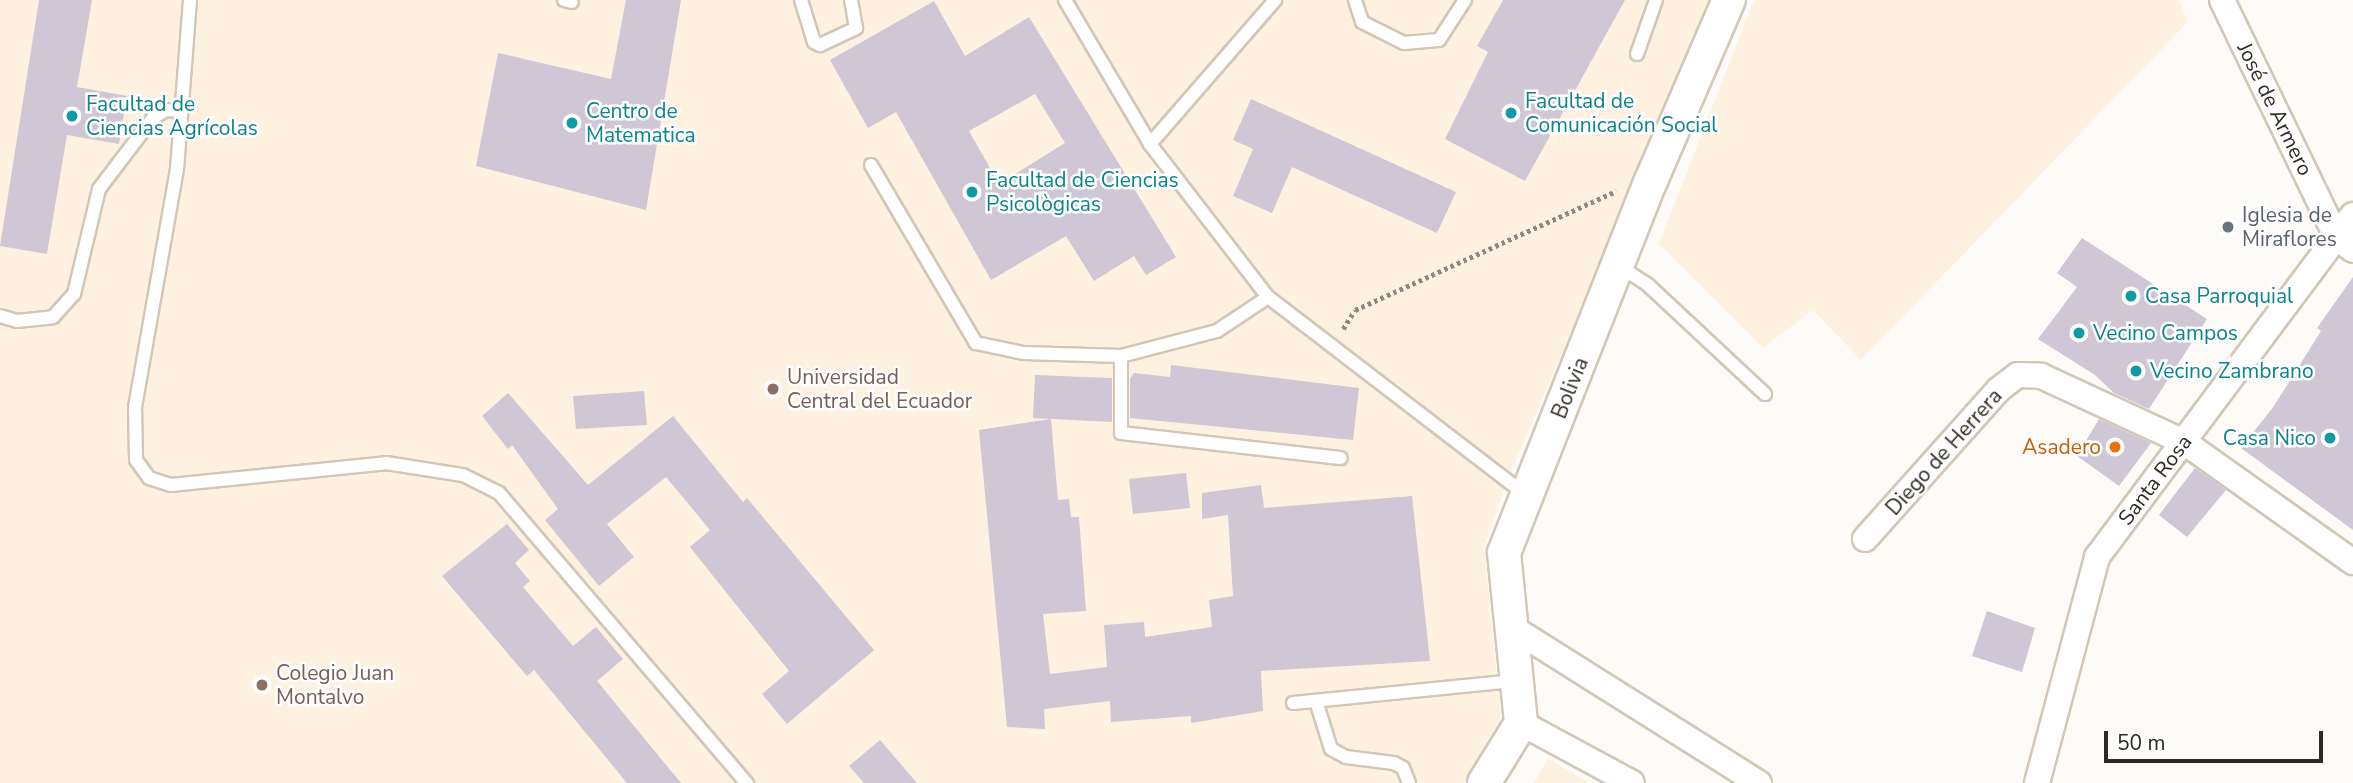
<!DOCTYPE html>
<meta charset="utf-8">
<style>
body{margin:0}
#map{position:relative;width:2353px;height:783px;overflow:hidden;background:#fdfbf8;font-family:"Nunito Sans",sans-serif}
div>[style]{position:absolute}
.built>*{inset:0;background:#fef1df}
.building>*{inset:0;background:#cfc6d6}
.path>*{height:4.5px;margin-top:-2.25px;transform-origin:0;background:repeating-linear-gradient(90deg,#8c8984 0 3.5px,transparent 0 7px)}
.roads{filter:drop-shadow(2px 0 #d2c7b7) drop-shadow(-2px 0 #d2c7b7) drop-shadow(0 2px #d2c7b7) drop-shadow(0 -2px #d2c7b7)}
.service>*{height:12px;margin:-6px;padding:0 6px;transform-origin:6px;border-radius:6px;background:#fff}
.minor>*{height:24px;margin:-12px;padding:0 12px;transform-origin:12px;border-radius:12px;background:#fff}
.tertiary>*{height:32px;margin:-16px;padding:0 16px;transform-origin:16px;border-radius:16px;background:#fff}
.dots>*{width:19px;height:19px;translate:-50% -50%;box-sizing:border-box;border:4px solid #fff;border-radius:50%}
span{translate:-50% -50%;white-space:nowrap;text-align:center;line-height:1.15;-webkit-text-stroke:5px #fff;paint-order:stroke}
.culture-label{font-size:21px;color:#0d838f}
.left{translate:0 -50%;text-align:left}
.right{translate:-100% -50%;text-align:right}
.street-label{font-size:21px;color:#2e2923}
.worship-label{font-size:21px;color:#5b616d}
.education-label{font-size:21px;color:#785e54}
.food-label{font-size:21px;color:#c56008}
.scale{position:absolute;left:2104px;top:731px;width:219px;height:32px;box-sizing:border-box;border:4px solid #2e2923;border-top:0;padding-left:9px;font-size:21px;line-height:24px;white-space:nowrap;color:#2e2923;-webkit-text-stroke:5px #fff;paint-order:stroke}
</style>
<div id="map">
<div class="built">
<i style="clip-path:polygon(0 0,1712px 0,1506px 484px,1484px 547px,1501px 716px,1464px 783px,0 783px)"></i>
<i style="clip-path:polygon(1754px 0,2179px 0,2188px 22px,1861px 360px,1813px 310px,1763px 348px,1659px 244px)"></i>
<i style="clip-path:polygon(1548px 759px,1590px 783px,1534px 783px)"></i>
</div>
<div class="building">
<i style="clip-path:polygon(39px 0,92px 0,77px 87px,127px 96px,119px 144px,67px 135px,47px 254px,0 246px)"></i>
<i style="clip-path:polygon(626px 0,681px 0,646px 210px,476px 166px,498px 53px,611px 79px)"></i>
<i style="clip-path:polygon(1503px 0,1625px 0,1525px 181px,1445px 139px,1488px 52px,1477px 46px)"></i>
<i style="clip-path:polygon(evenodd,934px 1px,965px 56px,1029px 17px,1176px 257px,1146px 275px,1134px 256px,1094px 281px,1066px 236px,991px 280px,896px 112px,868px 128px,830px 60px,934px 1px,1035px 94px,1065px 143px,999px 184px,969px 131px,1035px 94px)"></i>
<i style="clip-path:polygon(1251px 99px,1456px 192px,1437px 233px,1292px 167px,1272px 213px,1233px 196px,1253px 149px,1233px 140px)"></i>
<i style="clip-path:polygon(2082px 238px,2207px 319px,2149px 409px,2114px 393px,2095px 375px,2038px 339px,2077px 287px,2057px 273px)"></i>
<i style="clip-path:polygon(2353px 277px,2353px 530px,2241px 448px,2274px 406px,2321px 331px,2317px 328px)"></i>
<i style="clip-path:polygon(1171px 365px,1359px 388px,1353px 440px,1130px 418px,1130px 379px,1134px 373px,1170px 377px)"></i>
<i style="clip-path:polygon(1035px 375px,1112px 378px,1112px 422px,1033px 418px)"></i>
<i style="clip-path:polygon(644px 391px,647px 425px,576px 429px,573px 396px)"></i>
<i style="clip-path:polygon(508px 393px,588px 485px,673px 416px,743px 502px,747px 498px,874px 650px,787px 724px,762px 694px,789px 671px,690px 547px,710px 530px,666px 477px,607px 524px,634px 557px,599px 586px,545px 520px,558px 509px,512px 445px,508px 449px,482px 416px)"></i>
<i style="clip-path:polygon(1051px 419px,1058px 500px,1069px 499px,1071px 517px,1079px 517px,1086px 611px,1043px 614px,1050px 674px,1107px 667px,1104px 625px,1144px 622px,1145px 637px,1212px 627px,1209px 600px,1233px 596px,1228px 515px,1202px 519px,1202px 493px,1261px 485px,1264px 508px,1412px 496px,1430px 661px,1261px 671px,1263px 711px,1191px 723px,1191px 716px,1111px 722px,1110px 701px,1044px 709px,1045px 729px,1007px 727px,979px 430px)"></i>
<i style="clip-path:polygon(2099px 419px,2151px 443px,2119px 486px,2077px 456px)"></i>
<i style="clip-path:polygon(2195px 468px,2226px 490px,2187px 537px,2159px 515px)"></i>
<i style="clip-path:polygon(1186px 473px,1190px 508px,1133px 514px,1129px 479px)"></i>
<i style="clip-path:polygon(507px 524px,529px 550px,515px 563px,530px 581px,523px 587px,573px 646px,596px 627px,623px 659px,597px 681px,681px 783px,627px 783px,534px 670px,527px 676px,442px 576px)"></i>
<i style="clip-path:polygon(1987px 611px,2035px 628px,2022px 672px,1972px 656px)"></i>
<i style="clip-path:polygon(880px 740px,917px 783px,864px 783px,849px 766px)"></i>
</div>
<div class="path">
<i style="left:1343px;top:329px;width:22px;rotate:-58deg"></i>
<i style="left:1355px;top:310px;width:287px;rotate:-24.5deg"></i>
</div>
<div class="roads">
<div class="service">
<i style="left:190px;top:0;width:169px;rotate:94.4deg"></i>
<i style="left:177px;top:169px;width:242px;rotate:100deg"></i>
<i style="left:135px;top:407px;width:53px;rotate:88.9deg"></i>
<i style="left:136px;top:460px;width:22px;rotate:54deg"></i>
<i style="left:149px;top:478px;width:23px;rotate:18deg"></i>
<i style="left:171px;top:485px;width:216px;rotate:-5.8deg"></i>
<i style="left:386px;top:463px;width:78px;rotate:8.9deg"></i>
<i style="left:463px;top:475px;width:40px;rotate:26.6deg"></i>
<i style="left:499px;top:493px;width:382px;rotate:49.5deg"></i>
<i style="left:564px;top:0;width:8px;rotate:14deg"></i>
<i style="left:801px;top:0;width:44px;rotate:72.8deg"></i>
<i style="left:814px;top:42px;width:7px;rotate:27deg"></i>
<i style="left:820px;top:45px;width:40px;rotate:-25deg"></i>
<i style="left:856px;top:28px;width:28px;rotate:-100deg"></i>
<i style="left:1065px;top:0;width:167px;rotate:59.4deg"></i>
<i style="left:1150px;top:144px;width:193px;rotate:52.4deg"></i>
<i style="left:1268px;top:297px;width:325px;rotate:37.5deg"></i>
<i style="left:1355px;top:0;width:23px;rotate:72deg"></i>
<i style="left:1362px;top:22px;width:47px;rotate:26.6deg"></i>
<i style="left:1404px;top:43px;width:35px;rotate:-5deg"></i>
<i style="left:1439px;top:40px;width:48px;rotate:-57deg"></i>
<i style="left:1637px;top:54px;width:57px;rotate:-70.6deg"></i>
<i style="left:1150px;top:144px;width:191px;rotate:-49deg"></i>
<i style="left:871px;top:165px;width:207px;rotate:59.5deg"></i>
<i style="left:976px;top:343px;width:49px;rotate:11.8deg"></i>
<i style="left:1024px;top:353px;width:97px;rotate:1.8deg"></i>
<i style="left:1121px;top:356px;width:99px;rotate:-14.6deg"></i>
<i style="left:1217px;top:331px;width:61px;rotate:-33.7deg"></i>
<i style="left:1619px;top:266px;width:35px;rotate:33deg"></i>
<i style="left:1648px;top:285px;width:160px;rotate:43deg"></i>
<i style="left:0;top:316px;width:18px;rotate:16deg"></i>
<i style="left:17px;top:321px;width:36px;rotate:-6deg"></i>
<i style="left:53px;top:317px;width:31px;rotate:-48deg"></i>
<i style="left:74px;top:294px;width:108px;rotate:-76.6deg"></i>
<i style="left:99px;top:189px;width:89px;rotate:-52.7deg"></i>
<i style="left:153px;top:118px;width:15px;rotate:-32deg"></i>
<i style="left:166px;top:110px;width:15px;rotate:4deg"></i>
<i style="left:1121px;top:356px;width:77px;rotate:90deg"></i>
<i style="left:1121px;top:433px;width:221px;rotate:6.5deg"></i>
<i style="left:1316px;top:701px;width:50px;rotate:72.6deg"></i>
<i style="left:1331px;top:749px;width:17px;rotate:28deg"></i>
<i style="left:1346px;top:757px;width:48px;rotate:7.1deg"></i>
<i style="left:1394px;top:763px;width:10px;rotate:29deg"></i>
<i style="left:1403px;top:768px;width:16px;rotate:68deg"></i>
<i style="left:1293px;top:703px;width:223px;rotate:-5.7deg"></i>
</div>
<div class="minor">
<i style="left:2222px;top:0;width:264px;rotate:64.2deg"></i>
<i style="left:2337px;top:238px;width:20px;rotate:37deg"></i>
<i style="left:1865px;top:539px;width:200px;rotate:-48.2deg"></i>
<i style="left:1998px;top:390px;width:25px;rotate:-37deg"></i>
<i style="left:2018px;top:375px;width:23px;rotate:2deg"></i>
<i style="left:2041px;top:376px;width:157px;rotate:24.8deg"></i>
<i style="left:2184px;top:442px;width:207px;rotate:35.4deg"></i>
<i style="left:1511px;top:627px;width:293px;rotate:32.2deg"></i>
<i style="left:1521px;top:723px;width:126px;rotate:28.4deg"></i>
<i style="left:2037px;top:783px;width:234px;rotate:-75.1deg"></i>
<i style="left:2097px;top:557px;width:427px;rotate:-53.2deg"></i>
</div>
<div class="tertiary">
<i style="left:1484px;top:783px;width:70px;rotate:-58.3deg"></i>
<i style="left:1521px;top:723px;width:171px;rotate:-95.7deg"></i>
<i style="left:1504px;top:553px;width:398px;rotate:-68.5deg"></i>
<i style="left:1650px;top:183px;width:199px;rotate:-66.7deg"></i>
</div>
</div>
<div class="dots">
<i style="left:1511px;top:113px;background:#0f9aa8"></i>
<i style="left:72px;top:116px;background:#0f9aa8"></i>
<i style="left:572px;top:123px;background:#0f9aa8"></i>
<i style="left:972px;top:192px;background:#0f9aa8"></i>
<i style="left:2228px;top:227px;background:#6b7280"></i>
<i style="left:2131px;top:296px;background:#0f9aa8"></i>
<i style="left:2079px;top:333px;background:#0f9aa8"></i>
<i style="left:2136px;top:371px;background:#0f9aa8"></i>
<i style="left:773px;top:389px;background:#8d6e63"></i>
<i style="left:2330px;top:438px;background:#0f9aa8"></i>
<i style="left:2115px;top:447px;background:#e8710a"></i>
<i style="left:262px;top:685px;background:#8d6e63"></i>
</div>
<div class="culture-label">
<span class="left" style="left:1525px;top:113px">Facultad de<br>Comunicación Social</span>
<span class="left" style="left:86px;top:116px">Facultad de<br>Ciencias Agrícolas</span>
<span class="left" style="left:586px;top:123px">Centro de<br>Matematica</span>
<span class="left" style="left:986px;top:192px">Facultad de Ciencias<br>Psicològicas</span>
<span class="left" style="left:2145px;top:296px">Casa Parroquial</span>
<span class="left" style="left:2093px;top:333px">Vecino Campos</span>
<span class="left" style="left:2150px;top:371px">Vecino Zambrano</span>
<span class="right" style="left:2316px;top:438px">Casa Nico</span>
</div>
<div class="street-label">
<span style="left:2275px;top:109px;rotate:64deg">José de Armero</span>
<span style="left:1570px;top:388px;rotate:-68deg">Bolivia</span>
<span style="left:1944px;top:452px;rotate:-48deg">Diego de Herrera</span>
<span style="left:2155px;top:480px;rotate:-53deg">Santa Rosa</span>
</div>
<div class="worship-label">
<span class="left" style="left:2242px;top:227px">Iglesia de<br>Miraflores</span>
</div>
<div class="education-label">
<span class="left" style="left:787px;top:389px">Universidad<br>Central del Ecuador</span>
<span class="left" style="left:276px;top:685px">Colegio Juan<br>Montalvo</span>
</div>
<div class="food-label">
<span class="right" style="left:2101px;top:447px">Asadero</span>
</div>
<div class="scale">50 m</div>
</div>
